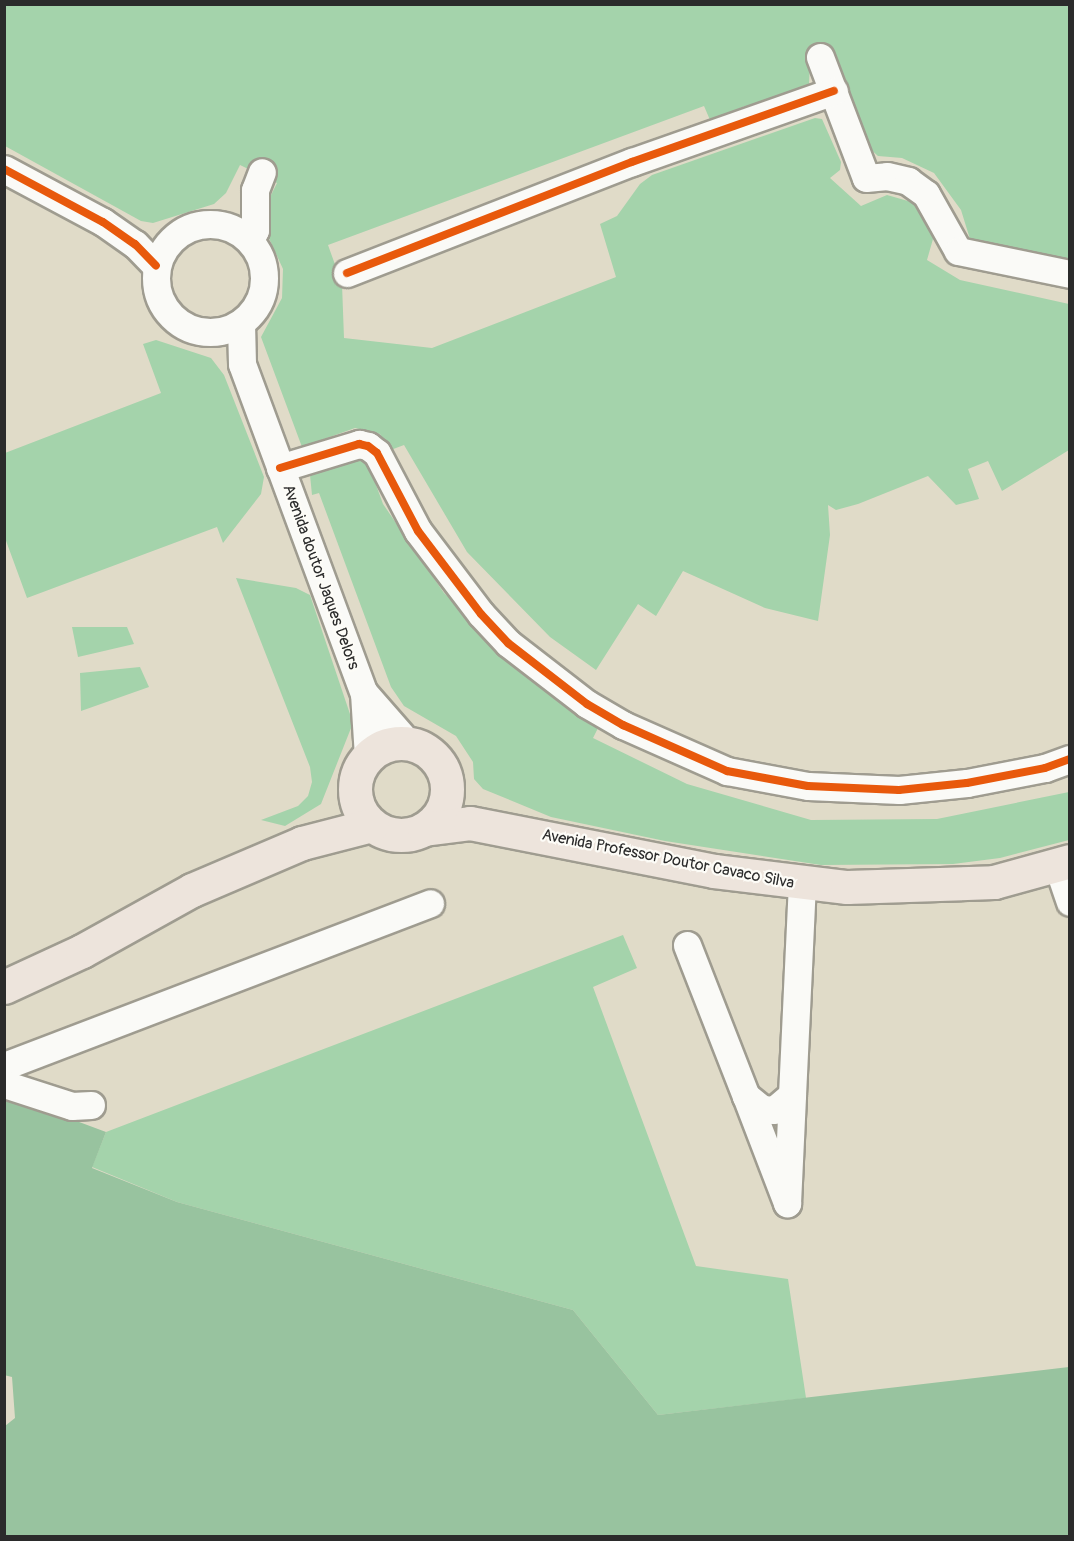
<!DOCTYPE html>
<style>
body{margin:0}
#map{position:relative;width:1074px;height:1541px;overflow:hidden;background:#e0dbc8;font-family:Pangolin,sans-serif}
div>[style]{position:absolute}
.green>*{inset:0;background:#a4d3ab}
.forest>*{inset:0;background:#98c39f}
.roads{filter:drop-shadow(2px 0 #9f9c90) drop-shadow(-2px 0 #9f9c90) drop-shadow(0 2px #9f9c90) drop-shadow(0 -2px #9f9c90)}
.minor>*{height:27px;margin:-13.5px;padding:0 13.5px;transform-origin:13.5px;border-radius:13.5px;background:#fafaf7}
.minor>.ring{margin:-13.5px;padding:0;box-sizing:content-box;background:none;border:27px solid #fafaf7;border-radius:50%}
.major>*{height:33px;margin:-16.5px;padding:0 16.5px;transform-origin:16.5px;border-radius:16.5px;background:#ede4dc}
.major>.ring{margin:-16.5px;padding:0;box-sizing:content-box;background:none;border:33px solid #ede4dc;border-radius:50%}
.cycleway>*{height:8px;margin:-4px;padding:0 4px;transform-origin:4px;border-radius:4px;background:#e8590c}
span{translate:-50% -50%;white-space:nowrap;text-align:center;line-height:1.15;-webkit-text-stroke:4.5px #fdfcf7;paint-order:stroke}
.street-label{font-size:16px;color:#2b2b2b}
.frame{position:absolute;inset:0;border:6px solid #2b2b2b;pointer-events:none}
</style>
<div id="map">
<div class="green">
<i style="clip-path:polygon(4px 5px,1069px 5px,1069px 260px,970px 239px,961px 210px,934px 173px,902px 158px,878px 156px,868px 147px,833px 53px,810px 62px,809px 84px,800px 93px,748px 112px,745px 106px,710px 120px,704px 106px,328px 245px,342px 284px,344px 338px,432px 348px,616px 277px,600px 224px,617px 216px,640px 184px,652px 175px,815px 118px,822px 119px,841px 162px,840px 170px,830px 178px,861px 206px,887px 195px,915px 203px,931px 225px,933px 239px,927px 260px,960px 280px,1069px 304px,1069px 450px,1002px 491px,988px 461px,968px 469px,979px 499px,956px 505px,928px 476px,858px 504px,836px 510px,828px 505px,830px 535px,818px 621px,765px 608px,683px 571px,656px 616px,638px 604px,596px 670px,550px 637px,467px 552px,404px 445px,388px 451px,380px 434px,355px 428px,302px 447px,261px 337px,282px 298px,283px 269px,267px 234px,266px 205px,277px 183px,240px 165px,226px 193px,214px 204px,153px 223px,141px 221px,5px 146px)"></i>
<i style="clip-path:polygon(156px 340px,211px 358px,224px 375px,264px 477px,261px 494px,223px 543px,217px 527px,27px 598px,5px 538px,5px 453px,161px 393px,143px 344px)"></i>
<i style="clip-path:polygon(353px 458px,368px 463px,383px 504px,444px 593px,563px 703px,600px 724px,593px 738px,687px 784px,811px 820px,937px 819px,1069px 792px,1069px 840px,1000px 858px,953px 864px,821px 865px,665px 841px,551px 817px,483px 789px,474px 779px,473px 762px,456px 736px,404px 706px,391px 687px,319px 493px,312px 495px,310px 475px)"></i>
<i style="clip-path:polygon(236px 578px,296px 588px,310px 595px,353px 723px,321px 804px,285px 826px,261px 820px,298px 806px,308px 796px,312px 782px,310px 767px)"></i>
<i style="clip-path:polygon(72px 627px,127px 627px,134px 644px,78px 657px)"></i>
<i style="clip-path:polygon(140px 667px,149px 687px,81px 711px,80px 673px)"></i>
<i style="clip-path:polygon(623px 935px,637px 968px,593px 987px,696px 1266px,788px 1279px,806px 1398px,658px 1415px,573px 1310px,177px 1202px,92px 1167px,106px 1132px)"></i>
</div>
<div class="forest">
<i style="clip-path:polygon(4px 1094px,106px 1132px,92px 1168px,177px 1202px,573px 1310px,658px 1415px,1069px 1367px,1069px 1536px,5px 1536px,5px 1426px,15px 1418px,12px 1377px,4px 1375px)"></i>
</div>
<div class="roads">
<div class="minor">
<i style="left:820px;top:57px;width:129px;rotate:69.2deg"></i>
<i style="left:866px;top:178px;width:21px;rotate:-5deg"></i>
<i style="left:887px;top:176px;width:22px;rotate:13deg"></i>
<i style="left:908px;top:181px;width:22px;rotate:36deg"></i>
<i style="left:926px;top:194px;width:65px;rotate:60.7deg"></i>
<i style="left:958px;top:251px;width:114px;rotate:11.6deg"></i>
<i style="left:4px;top:169px;width:112px;rotate:28.2deg"></i>
<i style="left:103px;top:222px;width:39px;rotate:35deg"></i>
<i style="left:135px;top:244px;width:30px;rotate:46deg"></i>
<i class="ring" style="left:156px;top:224px;width:81px;height:81px"></i>
<i style="left:250px;top:241px;width:12px;rotate:-66deg"></i>
<i style="left:255px;top:230px;width:40px;rotate:-90deg"></i>
<i style="left:255px;top:190px;width:19px;rotate:-69deg"></i>
<i style="left:347px;top:273px;width:306px;rotate:-21.3deg"></i>
<i style="left:632px;top:162px;width:214px;rotate:-19.4deg"></i>
<i style="left:241px;top:323px;width:41px;rotate:88.6deg"></i>
<i style="left:242px;top:364px;width:351px;rotate:69.7deg"></i>
<i style="left:364px;top:693px;width:63px;rotate:86.4deg"></i>
<i style="left:280px;top:468px;width:83px;rotate:-16.9deg"></i>
<i style="left:359px;top:444px;width:9px;rotate:13deg"></i>
<i style="left:368px;top:446px;width:11px;rotate:38deg"></i>
<i style="left:377px;top:453px;width:88px;rotate:62.3deg"></i>
<i style="left:418px;top:531px;width:104px;rotate:52.8deg"></i>
<i style="left:481px;top:614px;width:40px;rotate:47deg"></i>
<i style="left:508px;top:643px;width:100px;rotate:37.7deg"></i>
<i style="left:587px;top:704px;width:42px;rotate:30.3deg"></i>
<i style="left:623px;top:725px;width:114px;rotate:23.9deg"></i>
<i style="left:727px;top:771px;width:82px;rotate:10.5deg"></i>
<i style="left:808px;top:786px;width:91px;rotate:2.5deg"></i>
<i style="left:899px;top:790px;width:68px;rotate:-5.9deg"></i>
<i style="left:967px;top:783px;width:79px;rotate:-10.9deg"></i>
<i style="left:1045px;top:768px;width:27px;rotate:-20deg"></i>
<i style="left:365px;top:694px;width:65px;rotate:48.7deg"></i>
<i style="left:1057px;top:864px;width:40px;rotate:71.1deg"></i>
<i style="left:687px;top:945px;width:162px;rotate:68.7deg"></i>
<i style="left:746px;top:1096px;width:21px;rotate:39deg"></i>
<i style="left:762px;top:1109px;width:12px;rotate:5deg"></i>
<i style="left:774px;top:1110px;width:23px;rotate:-40deg"></i>
<i style="left:792px;top:1095px;width:211px;rotate:-87.3deg"></i>
<i style="left:4px;top:1066px;width:456px;rotate:-20.9deg"></i>
<i style="left:4px;top:1084px;width:71px;rotate:17.9deg"></i>
<i style="left:72px;top:1106px;width:19px;rotate:-3deg"></i>
<i style="left:746px;top:1096px;width:115px;rotate:69deg"></i>
<i style="left:787px;top:1203px;width:108px;rotate:-87.3deg"></i>
</div>
<div class="major">
<i class="ring" style="left:355px;top:743px;width:59px;height:59px"></i>
<i style="left:424px;top:829px;width:46px;rotate:-7.4deg"></i>
<i style="left:470px;top:823px;width:249px;rotate:11.1deg"></i>
<i style="left:714px;top:871px;width:134px;rotate:6.9deg"></i>
<i style="left:847px;top:887px;width:147px;rotate:-1.9deg"></i>
<i style="left:994px;top:882px;width:79px;rotate:-15.4deg"></i>
<i style="left:4px;top:987px;width:86px;rotate:-24.8deg"></i>
<i style="left:82px;top:951px;width:126px;rotate:-29deg"></i>
<i style="left:192px;top:890px;width:120px;rotate:-23.1deg"></i>
<i style="left:302px;top:843px;width:72px;rotate:-14.4deg"></i>
</div>
</div>
<div class="cycleway">
<i style="left:4px;top:169px;width:112px;rotate:28.2deg"></i>
<i style="left:103px;top:222px;width:39px;rotate:35deg"></i>
<i style="left:135px;top:244px;width:30px;rotate:46deg"></i>
<i style="left:347px;top:273px;width:306px;rotate:-21.3deg"></i>
<i style="left:632px;top:162px;width:214px;rotate:-19.4deg"></i>
<i style="left:280px;top:468px;width:83px;rotate:-16.9deg"></i>
<i style="left:359px;top:444px;width:9px;rotate:13deg"></i>
<i style="left:368px;top:446px;width:11px;rotate:38deg"></i>
<i style="left:377px;top:453px;width:88px;rotate:62.3deg"></i>
<i style="left:418px;top:531px;width:104px;rotate:52.8deg"></i>
<i style="left:481px;top:614px;width:40px;rotate:47deg"></i>
<i style="left:508px;top:643px;width:100px;rotate:37.7deg"></i>
<i style="left:587px;top:704px;width:42px;rotate:30.3deg"></i>
<i style="left:623px;top:725px;width:114px;rotate:23.9deg"></i>
<i style="left:727px;top:771px;width:82px;rotate:10.5deg"></i>
<i style="left:808px;top:786px;width:91px;rotate:2.5deg"></i>
<i style="left:899px;top:790px;width:68px;rotate:-5.9deg"></i>
<i style="left:967px;top:783px;width:79px;rotate:-10.9deg"></i>
<i style="left:1045px;top:768px;width:27px;rotate:-20deg"></i>
</div>
<div class="street-label">
<span style="left:321px;top:577px;rotate:70deg">Avenida doutor Jaques Delors</span>
<span style="left:668px;top:859px;rotate:11deg">Avenida Professor Doutor Cavaco Silva</span>
</div>
<div class="frame"></div>
</div>
